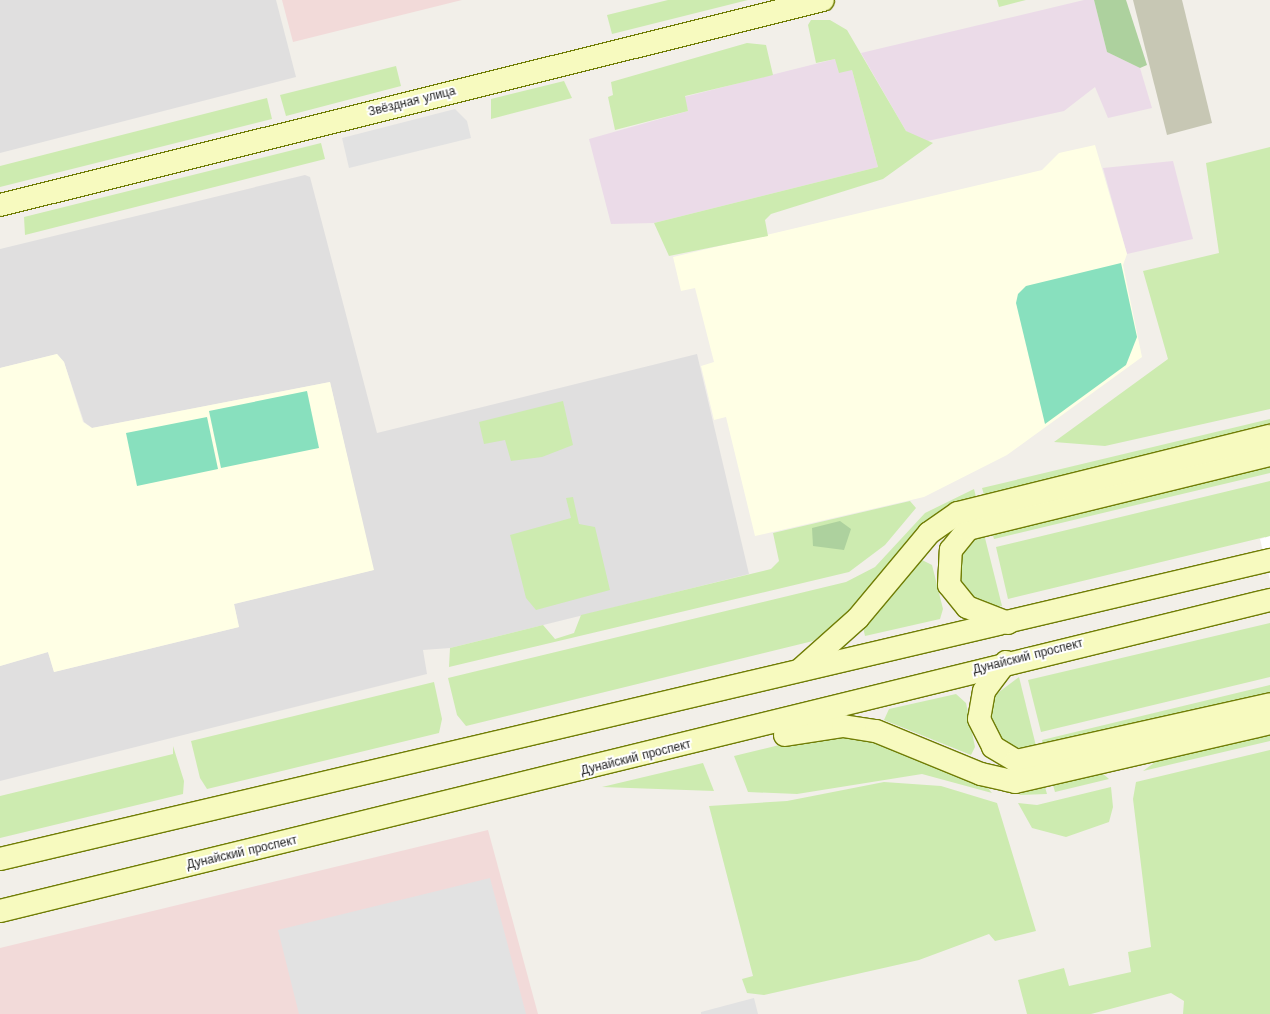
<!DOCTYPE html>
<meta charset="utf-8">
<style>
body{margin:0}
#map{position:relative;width:1270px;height:1014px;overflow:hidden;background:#f2efe9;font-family:"Work Sans",sans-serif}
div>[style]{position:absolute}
.residential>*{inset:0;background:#e0dfdf}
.commercial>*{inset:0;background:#f2dad9}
.industrial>*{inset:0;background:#ebdbe8}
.education>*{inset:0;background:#ffffe5}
.construction>*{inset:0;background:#c7c7b4}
.grass>*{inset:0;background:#cdebb0}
.forest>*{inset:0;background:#add19e}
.pitch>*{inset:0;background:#88e0be}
.parking>*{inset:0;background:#e2e2e2}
.pier>*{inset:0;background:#fff}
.roads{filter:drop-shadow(1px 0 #707d05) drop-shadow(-1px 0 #707d05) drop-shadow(0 1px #707d05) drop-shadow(0 -1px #707d05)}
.secondary>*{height:22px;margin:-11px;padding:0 11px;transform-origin:11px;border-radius:11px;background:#f7fabf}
span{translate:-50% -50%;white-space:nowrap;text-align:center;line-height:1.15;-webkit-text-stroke:4px #fff;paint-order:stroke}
.street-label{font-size:12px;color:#222}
</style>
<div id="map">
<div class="residential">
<i style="clip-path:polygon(0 0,276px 0,296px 77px,0 153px)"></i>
<i style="clip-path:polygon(305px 175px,310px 177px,377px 433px,697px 354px,749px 574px,450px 648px,423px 650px,427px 674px,0 781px,0 666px,48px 652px,54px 672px,239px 627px,234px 604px,373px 570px,330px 382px,92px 428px,84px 422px,64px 362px,57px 354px,0 368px,0 249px)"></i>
</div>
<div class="commercial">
<i style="clip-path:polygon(282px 0,462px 0,293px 42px)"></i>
<i style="clip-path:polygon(488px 830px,538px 1014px,0 1014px,0 948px)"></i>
</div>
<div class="industrial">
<i style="clip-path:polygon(1084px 0,1094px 0,1107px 52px,1140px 68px,1152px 108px,1108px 118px,1095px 87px,1064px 111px,923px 142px,906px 131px,861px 53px)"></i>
<i style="clip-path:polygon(835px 59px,852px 70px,878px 167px,654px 223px,611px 224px,589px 139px,688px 111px,684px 97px)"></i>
<i style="clip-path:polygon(1173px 161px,1193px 239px,1127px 254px,1103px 168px)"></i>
</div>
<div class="education">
<i style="clip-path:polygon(1095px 145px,1127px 254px,1123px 265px,1142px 357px,1007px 455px,924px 497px,755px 536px,726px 417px,714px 420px,701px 366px,714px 362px,695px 288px,681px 291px,673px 257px,1042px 170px,1059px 153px)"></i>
<i style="clip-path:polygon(57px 354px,64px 362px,83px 422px,92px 428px,330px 382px,374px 570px,234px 604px,239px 627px,54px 672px,48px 652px,0 666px,0 368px)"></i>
</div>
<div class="construction">
<i style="clip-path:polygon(1133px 0,1182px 0,1212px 123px,1167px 135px)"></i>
</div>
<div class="grass">
<i style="clip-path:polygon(668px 0,748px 0,612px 34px,607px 15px)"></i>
<i style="clip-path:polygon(997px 0,1026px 0,999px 7px)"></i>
<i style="clip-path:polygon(811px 20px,830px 20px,847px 30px,906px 131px,933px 143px,883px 179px,771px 214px,765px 220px,768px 236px,669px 256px,654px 223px,878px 167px,852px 70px,839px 73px,835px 59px,816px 63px,808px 25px)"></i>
<i style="clip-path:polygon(747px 43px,766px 45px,773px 75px,685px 96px,688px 111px,615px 130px,608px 97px,613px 95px,611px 82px)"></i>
<i style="clip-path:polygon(396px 66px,401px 86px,286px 116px,280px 95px)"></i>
<i style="clip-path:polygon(564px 81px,572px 98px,491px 119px,491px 99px)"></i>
<i style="clip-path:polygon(267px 98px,272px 119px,0 187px,0 166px)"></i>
<i style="clip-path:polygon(321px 143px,325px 159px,25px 235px,24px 217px)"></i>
<i style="clip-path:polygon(1270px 147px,1270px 409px,1105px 446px,1054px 442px,1168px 359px,1143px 271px,1219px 253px,1206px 163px)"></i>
<i style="clip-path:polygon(563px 401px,573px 445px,542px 457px,511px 461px,505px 440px,484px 444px,479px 422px)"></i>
<i style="clip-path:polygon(1270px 419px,1270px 426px,984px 495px,982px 488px)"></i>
<i style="clip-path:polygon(1270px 465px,1270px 473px,994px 539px,992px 532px)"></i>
<i style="clip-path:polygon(1270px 481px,1270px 557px,1265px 537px,1008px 599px,996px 547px)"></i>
<i style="clip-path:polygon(974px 489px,976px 497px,931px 517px,841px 621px,813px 641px,466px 726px,457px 715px,448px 678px,846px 582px,875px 567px,925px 513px)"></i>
<i style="clip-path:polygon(573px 497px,579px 524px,595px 527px,610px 590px,536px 610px,526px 598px,510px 535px,571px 518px,566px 498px)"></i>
<i style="clip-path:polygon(910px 501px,916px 508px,885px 545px,849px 572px,449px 667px,450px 648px,543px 625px,555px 639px,574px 633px,581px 615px,771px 569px,779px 561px,773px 533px)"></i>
<i style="clip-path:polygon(984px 534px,1002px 606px,988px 607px,961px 589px,957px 560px,971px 540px)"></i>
<i style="clip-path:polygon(920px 559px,932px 565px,943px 609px,940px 619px,865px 636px,863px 627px)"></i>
<i style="clip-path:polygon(1270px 623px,1270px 677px,1041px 732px,1028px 680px)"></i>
<i style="clip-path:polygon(1019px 677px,1037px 750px,1019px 750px,1003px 742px,991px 722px,995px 695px)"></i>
<i style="clip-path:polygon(434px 682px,442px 719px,439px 733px,207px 789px,200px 778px,191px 741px)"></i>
<i style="clip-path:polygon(1270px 685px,1270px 694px,1044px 748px,1042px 740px)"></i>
<i style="clip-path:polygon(956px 694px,966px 703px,975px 747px,971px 755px,884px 720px,889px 709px)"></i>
<i style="clip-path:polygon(1270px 733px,1270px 741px,1143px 771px,1158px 760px)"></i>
<i style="clip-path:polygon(825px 734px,855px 734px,987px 787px,992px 793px,922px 774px,797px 794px,748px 792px,734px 756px)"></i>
<i style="clip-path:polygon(173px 746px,184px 781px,183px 794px,0 838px,0 796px,173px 754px)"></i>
<i style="clip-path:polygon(1270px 750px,1270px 1014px,1183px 1014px,1184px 1001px,1171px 993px,1091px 1014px,1027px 1014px,1018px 980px,1064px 968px,1069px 986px,1131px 972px,1128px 952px,1151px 947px,1133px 799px,1136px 782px)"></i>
<i style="clip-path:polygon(703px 763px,714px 791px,602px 787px)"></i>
<i style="clip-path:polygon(1102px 773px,1109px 779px,1055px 792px,1053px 785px)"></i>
<i style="clip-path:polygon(884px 782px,941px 786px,997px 803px,1036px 931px,995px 941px,989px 934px,919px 960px,764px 995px,747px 993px,742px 979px,753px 976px,709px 806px,787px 801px)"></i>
<i style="clip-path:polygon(1045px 787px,1047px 794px,1019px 795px,1023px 792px)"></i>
<i style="clip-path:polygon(1111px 787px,1113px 807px,1109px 822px,1066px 837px,1032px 828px,1018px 803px,1037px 805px)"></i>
</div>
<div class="forest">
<i style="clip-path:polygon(1094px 0,1126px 0,1147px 65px,1140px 68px,1107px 52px)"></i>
<i style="clip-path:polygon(840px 521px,851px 529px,844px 550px,813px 546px,812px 528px)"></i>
</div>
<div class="pitch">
<i style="clip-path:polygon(1121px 263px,1137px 337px,1126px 365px,1045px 424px,1016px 303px,1018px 294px,1026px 286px)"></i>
<i style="clip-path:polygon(307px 391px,319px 448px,221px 468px,209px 411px)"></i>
<i style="clip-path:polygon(207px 417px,218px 469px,137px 486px,126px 433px)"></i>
</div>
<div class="parking">
<i style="clip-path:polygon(455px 109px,467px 121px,471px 138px,349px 168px,342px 138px)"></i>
<i style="clip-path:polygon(490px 878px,526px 1014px,299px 1014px,278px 930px)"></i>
<i style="clip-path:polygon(754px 998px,758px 1014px,701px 1014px,701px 1012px)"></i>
</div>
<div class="pier">
<i style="clip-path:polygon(1270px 536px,1270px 580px,1260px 539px)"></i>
</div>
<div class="roads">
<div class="secondary">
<i style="left:0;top:205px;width:848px;rotate:-13.99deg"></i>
<i style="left:1008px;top:623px;width:44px;rotate:-158.7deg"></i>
<i style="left:967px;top:607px;width:28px;rotate:-129deg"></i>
<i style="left:949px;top:585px;width:35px;rotate:-87deg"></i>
<i style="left:951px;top:550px;width:27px;rotate:-51deg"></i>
<i style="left:968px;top:529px;width:311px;rotate:-13.8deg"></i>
<i style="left:1006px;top:662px;width:36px;rotate:127deg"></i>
<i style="left:984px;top:691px;width:28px;rotate:100deg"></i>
<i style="left:979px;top:719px;width:31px;rotate:63deg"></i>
<i style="left:993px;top:747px;width:27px;rotate:31deg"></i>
<i style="left:1016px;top:761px;width:260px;rotate:-12.6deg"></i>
<i style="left:801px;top:669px;width:76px;rotate:-41.8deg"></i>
<i style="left:858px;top:618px;width:111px;rotate:-50.1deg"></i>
<i style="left:929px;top:533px;width:35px;rotate:-35deg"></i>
<i style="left:958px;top:513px;width:321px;rotate:-13.9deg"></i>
<i style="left:785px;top:735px;width:59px;rotate:-8.8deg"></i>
<i style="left:843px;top:726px;width:33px;rotate:9deg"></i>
<i style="left:876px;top:731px;width:113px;rotate:22.3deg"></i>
<i style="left:981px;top:774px;width:35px;rotate:13deg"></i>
<i style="left:1015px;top:782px;width:262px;rotate:-13deg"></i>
<i style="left:0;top:859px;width:1305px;rotate:-13.25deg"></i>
<i style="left:0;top:911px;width:1308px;rotate:-13.76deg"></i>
</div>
</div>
<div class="street-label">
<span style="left:412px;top:102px;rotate:-14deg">Звёздная улица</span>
<span style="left:1028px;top:657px;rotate:-14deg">Дунайский проспект</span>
<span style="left:636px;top:758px;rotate:-14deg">Дунайский проспект</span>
<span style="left:242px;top:853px;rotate:-13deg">Дунайский проспект</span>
</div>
</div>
